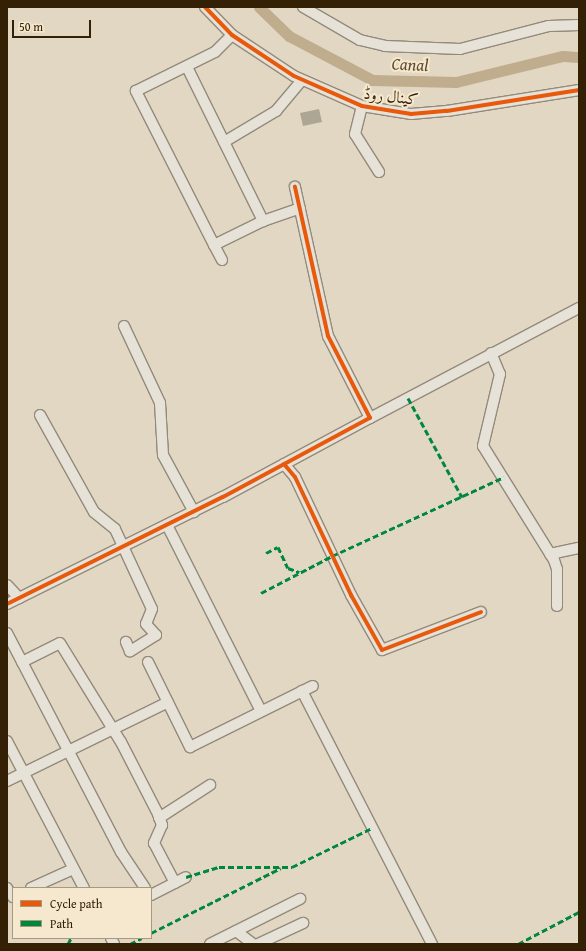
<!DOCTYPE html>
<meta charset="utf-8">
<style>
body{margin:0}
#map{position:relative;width:586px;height:951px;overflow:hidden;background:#e2d7c2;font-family:"Gentium Book Plus",Amiri,serif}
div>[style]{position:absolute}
.canal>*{height:11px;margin:-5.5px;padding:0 5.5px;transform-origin:5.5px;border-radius:5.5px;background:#bfad8e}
.building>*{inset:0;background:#aea695}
.roads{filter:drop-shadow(1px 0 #938a7b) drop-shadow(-1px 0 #938a7b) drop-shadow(0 1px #938a7b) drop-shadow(0 -1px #938a7b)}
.minor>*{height:10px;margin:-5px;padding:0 5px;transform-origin:5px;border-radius:5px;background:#e7e2d7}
.quiet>*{height:3px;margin-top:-1.5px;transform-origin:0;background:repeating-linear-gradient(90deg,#00873e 0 6px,transparent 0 9px)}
.cycleway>*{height:4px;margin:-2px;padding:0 2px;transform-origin:2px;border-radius:2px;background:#e8590c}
span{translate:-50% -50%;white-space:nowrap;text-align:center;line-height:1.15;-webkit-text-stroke:4px #f5e8ce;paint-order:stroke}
.street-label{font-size:16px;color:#332005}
.water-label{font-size:17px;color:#5f4b2d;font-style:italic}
.frame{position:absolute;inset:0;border:8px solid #332005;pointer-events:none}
.legend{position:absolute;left:12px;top:887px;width:140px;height:52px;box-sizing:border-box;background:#f5e8ce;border:1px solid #a7987e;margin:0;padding:5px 7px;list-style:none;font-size:12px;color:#332005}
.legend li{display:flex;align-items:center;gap:8px;height:20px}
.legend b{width:20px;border:1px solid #a7987e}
.scale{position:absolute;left:12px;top:20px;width:79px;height:18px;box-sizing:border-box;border:2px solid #332005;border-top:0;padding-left:5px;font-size:12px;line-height:14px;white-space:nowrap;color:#332005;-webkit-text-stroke:3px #f5e8ce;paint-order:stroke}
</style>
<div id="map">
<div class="canal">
<i style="left:259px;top:7px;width:42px;rotate:44deg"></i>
<i style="left:289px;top:36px;width:94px;rotate:27.9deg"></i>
<i style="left:372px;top:80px;width:84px;rotate:1.4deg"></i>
<i style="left:456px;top:82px;width:110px;rotate:-13.7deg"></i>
<i style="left:563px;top:56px;width:16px;rotate:4deg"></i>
</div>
<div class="building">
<i style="clip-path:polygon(319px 109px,322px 122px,303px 126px,300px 113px)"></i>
</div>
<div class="roads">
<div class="minor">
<i style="left:205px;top:7px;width:39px;rotate:46deg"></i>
<i style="left:232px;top:35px;width:74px;rotate:33.5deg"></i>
<i style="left:294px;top:76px;width:74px;rotate:23.8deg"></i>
<i style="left:362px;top:106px;width:50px;rotate:9.3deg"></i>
<i style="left:411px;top:114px;width:36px;rotate:-5deg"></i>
<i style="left:447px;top:111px;width:134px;rotate:-9deg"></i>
<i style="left:303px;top:7px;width:66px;rotate:30.1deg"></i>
<i style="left:360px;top:40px;width:26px;rotate:13deg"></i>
<i style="left:385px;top:46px;width:75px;rotate:2.3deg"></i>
<i style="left:460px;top:49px;width:92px;rotate:-14.5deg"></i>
<i style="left:549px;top:26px;width:30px;rotate:-2deg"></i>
<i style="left:187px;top:67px;width:172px;rotate:63.7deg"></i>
<i style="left:362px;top:106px;width:29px;rotate:104deg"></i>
<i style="left:355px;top:134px;width:45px;rotate:57.7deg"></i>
<i style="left:224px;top:142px;width:61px;rotate:-30.8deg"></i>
<i style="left:276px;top:111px;width:40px;rotate:-50deg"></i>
<i style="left:214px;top:245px;width:173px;rotate:-116.9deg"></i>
<i style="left:136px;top:91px;width:88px;rotate:-26.3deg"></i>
<i style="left:215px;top:52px;width:24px;rotate:-45deg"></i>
<i style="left:222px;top:260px;width:17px;rotate:-118deg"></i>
<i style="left:214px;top:245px;width:55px;rotate:-26.1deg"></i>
<i style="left:263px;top:221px;width:39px;rotate:-19deg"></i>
<i style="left:124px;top:326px;width:85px;rotate:64.9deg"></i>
<i style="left:160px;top:403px;width:52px;rotate:86.7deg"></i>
<i style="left:163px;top:455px;width:65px;rotate:61.5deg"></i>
<i style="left:491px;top:353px;width:23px;rotate:67deg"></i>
<i style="left:500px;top:374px;width:74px;rotate:103.3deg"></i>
<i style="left:483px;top:446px;width:134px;rotate:58.1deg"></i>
<i style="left:554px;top:560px;width:9px;rotate:72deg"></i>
<i style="left:557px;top:569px;width:37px;rotate:90deg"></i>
<i style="left:40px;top:415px;width:111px;rotate:60.9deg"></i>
<i style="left:94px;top:512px;width:27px;rotate:39deg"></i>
<i style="left:115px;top:529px;width:88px;rotate:65.2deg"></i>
<i style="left:152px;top:609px;width:16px;rotate:112deg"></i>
<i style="left:146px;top:624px;width:15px;rotate:48deg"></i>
<i style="left:156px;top:635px;width:31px;rotate:148deg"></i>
<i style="left:130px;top:651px;width:10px;rotate:-114deg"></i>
<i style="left:370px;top:418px;width:236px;rotate:-27.8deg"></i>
<i style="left:284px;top:464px;width:17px;rotate:50deg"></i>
<i style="left:295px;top:477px;width:131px;rotate:64.6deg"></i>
<i style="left:351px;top:595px;width:63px;rotate:60.6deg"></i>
<i style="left:382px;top:650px;width:106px;rotate:-21deg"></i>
<i style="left:167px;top:525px;width:208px;rotate:63.2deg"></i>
<i style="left:550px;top:554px;width:30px;rotate:-12deg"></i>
<i style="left:7px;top:585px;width:18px;rotate:47deg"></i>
<i style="left:7px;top:604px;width:241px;rotate:-26.4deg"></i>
<i style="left:223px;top:497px;width:167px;rotate:-28.3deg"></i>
<i style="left:370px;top:418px;width:92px;rotate:-117.1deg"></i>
<i style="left:328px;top:336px;width:153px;rotate:-102.5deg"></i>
<i style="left:7px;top:633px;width:247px;rotate:62.5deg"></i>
<i style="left:121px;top:852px;width:43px;rotate:56.3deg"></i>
<i style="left:22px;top:662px;width:42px;rotate:-26.6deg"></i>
<i style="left:60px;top:643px;width:116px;rotate:58.4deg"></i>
<i style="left:121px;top:742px;width:81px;rotate:62.8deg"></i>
<i style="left:158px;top:814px;width:12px;rotate:70deg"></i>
<i style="left:162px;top:825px;width:20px;rotate:114deg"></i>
<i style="left:154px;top:843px;width:45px;rotate:62.3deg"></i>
<i style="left:148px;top:662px;width:95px;rotate:63.7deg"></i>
<i style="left:190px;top:747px;width:137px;rotate:-26.4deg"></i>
<i style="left:302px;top:691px;width:284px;rotate:62.8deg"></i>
<i style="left:7px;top:741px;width:166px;rotate:62.4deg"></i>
<i style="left:7px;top:781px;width:179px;rotate:-26.1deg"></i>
<i style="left:159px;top:818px;width:61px;rotate:-32.9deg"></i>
<i style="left:7px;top:888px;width:11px;rotate:56deg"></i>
<i style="left:31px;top:888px;width:46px;rotate:-24.3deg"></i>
<i style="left:151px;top:895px;width:39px;rotate:-27deg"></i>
<i style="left:236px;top:931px;width:21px;rotate:37deg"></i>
<i style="left:111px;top:938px;width:7px;rotate:63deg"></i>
<i style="left:210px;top:944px;width:101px;rotate:-26.6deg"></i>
<i style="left:258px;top:944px;width:50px;rotate:-25deg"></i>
</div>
</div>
<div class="quiet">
<i style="left:408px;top:398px;width:113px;rotate:61.4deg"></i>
<i style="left:266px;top:553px;width:13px;rotate:-27deg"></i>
<i style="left:278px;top:547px;width:23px;rotate:65deg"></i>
<i style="left:288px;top:568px;width:12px;rotate:20deg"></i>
<i style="left:261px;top:593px;width:80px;rotate:-27.5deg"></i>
<i style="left:332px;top:556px;width:189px;rotate:-24.7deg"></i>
<i style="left:186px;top:877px;width:34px;rotate:-17deg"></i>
<i style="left:219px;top:867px;width:73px"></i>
<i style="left:292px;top:867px;width:89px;rotate:-26deg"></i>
<i style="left:151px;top:933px;width:145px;rotate:-26.6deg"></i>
<i style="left:68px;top:944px;width:7px;rotate:-63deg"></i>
<i style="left:130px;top:944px;width:13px;rotate:-27deg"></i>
<i style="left:518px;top:944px;width:69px;rotate:-27.7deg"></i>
</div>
<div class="cycleway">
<i style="left:205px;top:7px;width:39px;rotate:46deg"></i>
<i style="left:232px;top:35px;width:74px;rotate:33.5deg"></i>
<i style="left:294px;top:76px;width:74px;rotate:23.8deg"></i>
<i style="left:362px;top:106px;width:50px;rotate:9.3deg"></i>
<i style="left:411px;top:114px;width:36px;rotate:-5deg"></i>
<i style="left:447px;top:111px;width:134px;rotate:-9deg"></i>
<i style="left:284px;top:464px;width:17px;rotate:50deg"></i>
<i style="left:295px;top:477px;width:131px;rotate:64.6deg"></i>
<i style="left:351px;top:595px;width:63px;rotate:60.6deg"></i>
<i style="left:382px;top:650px;width:106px;rotate:-21deg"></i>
<i style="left:7px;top:604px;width:241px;rotate:-26.4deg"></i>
<i style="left:223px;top:497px;width:167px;rotate:-28.3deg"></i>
<i style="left:370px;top:418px;width:92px;rotate:-117.1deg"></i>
<i style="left:328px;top:336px;width:153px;rotate:-102.5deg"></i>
</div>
<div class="street-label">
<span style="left:391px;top:96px;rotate:7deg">کینال روڈ</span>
</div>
<div class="water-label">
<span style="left:410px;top:64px;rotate:2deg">Canal</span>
</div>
<div class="frame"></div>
<ul class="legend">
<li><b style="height:5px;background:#e8590c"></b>Cycle path</li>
<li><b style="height:5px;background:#00873e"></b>Path</li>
</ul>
<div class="scale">50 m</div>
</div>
